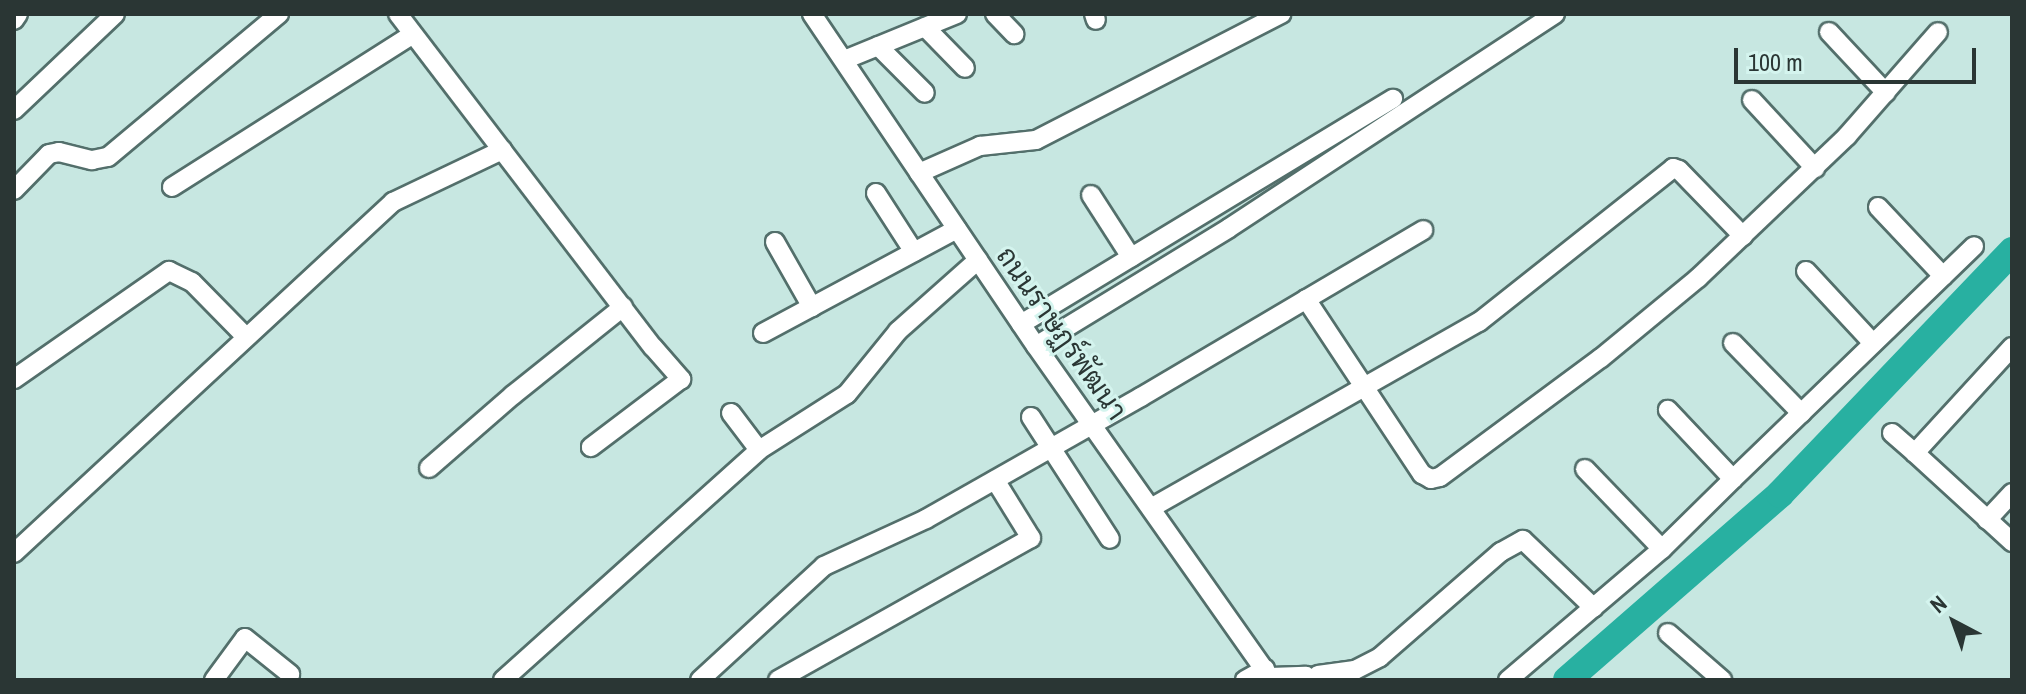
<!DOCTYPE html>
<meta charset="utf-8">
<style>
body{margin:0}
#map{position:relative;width:2026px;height:694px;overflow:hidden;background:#c7e7e1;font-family:"Archivo Narrow",Sarabun,sans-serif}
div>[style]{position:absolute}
.river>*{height:28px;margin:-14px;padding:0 14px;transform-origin:14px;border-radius:14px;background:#28b0a1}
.roads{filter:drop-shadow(2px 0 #536f6b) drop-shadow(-2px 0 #536f6b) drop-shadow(0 2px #536f6b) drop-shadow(0 -2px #536f6b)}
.minor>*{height:18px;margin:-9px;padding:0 9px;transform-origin:9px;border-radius:9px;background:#fff}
span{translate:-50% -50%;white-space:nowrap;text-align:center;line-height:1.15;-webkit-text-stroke:6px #d4f4ee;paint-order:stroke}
.street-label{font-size:28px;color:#2a3634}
.frame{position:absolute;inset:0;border:16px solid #2a3634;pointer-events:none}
.north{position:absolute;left:1914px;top:582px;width:80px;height:80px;-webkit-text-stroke:6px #d4f4ee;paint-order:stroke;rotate:319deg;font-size:22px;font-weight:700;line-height:32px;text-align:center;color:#2a3634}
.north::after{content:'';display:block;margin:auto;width:28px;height:36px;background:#2a3634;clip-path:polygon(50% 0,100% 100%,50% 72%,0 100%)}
.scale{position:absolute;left:1734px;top:48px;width:242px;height:36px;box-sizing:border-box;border:4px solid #2a3634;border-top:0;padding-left:10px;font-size:24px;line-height:28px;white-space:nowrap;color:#2a3634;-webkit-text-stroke:6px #d4f4ee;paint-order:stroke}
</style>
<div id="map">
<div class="river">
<i style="left:1567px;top:680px;width:283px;rotate:-41.1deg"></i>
<i style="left:1780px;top:494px;width:336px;rotate:-46.3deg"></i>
</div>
<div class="roads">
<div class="minor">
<i style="left:398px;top:14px;width:419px;rotate:52.6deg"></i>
<i style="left:653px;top:347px;width:43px;rotate:48.8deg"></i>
<i style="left:681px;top:379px;width:113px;rotate:142.9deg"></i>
<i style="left:812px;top:14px;width:400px;rotate:56deg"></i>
<i style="left:1036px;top:346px;width:409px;rotate:54.8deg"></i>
<i style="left:995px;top:14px;width:28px;rotate:46deg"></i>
<i style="left:1094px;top:14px;width:6px;rotate:72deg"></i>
<i style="left:14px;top:20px;width:7px;rotate:-56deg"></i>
<i style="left:925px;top:27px;width:57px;rotate:45.7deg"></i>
<i style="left:1829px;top:32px;width:83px;rotate:46.9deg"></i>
<i style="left:878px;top:46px;width:66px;rotate:45deg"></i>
<i style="left:844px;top:60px;width:122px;rotate:-22.2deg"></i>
<i style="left:1752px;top:100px;width:93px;rotate:47.2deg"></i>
<i style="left:14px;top:110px;width:139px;rotate:-43.5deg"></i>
<i style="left:919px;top:173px;width:67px;rotate:-23.9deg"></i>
<i style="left:980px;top:146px;width:56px;rotate:-6.1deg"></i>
<i style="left:1036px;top:140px;width:276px;rotate:-27.2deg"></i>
<i style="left:172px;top:187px;width:285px;rotate:-32.4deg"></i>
<i style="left:14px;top:190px;width:50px;rotate:-45.8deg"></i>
<i style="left:49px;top:154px;width:10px;rotate:-11deg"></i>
<i style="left:59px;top:152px;width:34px;rotate:14deg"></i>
<i style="left:92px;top:160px;width:16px;rotate:-11deg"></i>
<i style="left:108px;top:157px;width:223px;rotate:-39.9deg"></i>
<i style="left:876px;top:193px;width:70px;rotate:57.2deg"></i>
<i style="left:1091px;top:195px;width:74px;rotate:57.2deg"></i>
<i style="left:1878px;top:207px;width:95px;rotate:46.7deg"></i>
<i style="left:775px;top:242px;width:75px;rotate:60.4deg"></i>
<i style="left:1806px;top:271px;width:98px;rotate:47.1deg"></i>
<i style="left:1306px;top:299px;width:210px;rotate:56.5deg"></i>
<i style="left:1422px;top:474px;width:10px;rotate:29deg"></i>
<i style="left:1431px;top:479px;width:9px;rotate:-13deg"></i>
<i style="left:1440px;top:477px;width:200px;rotate:-36.5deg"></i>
<i style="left:1601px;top:358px;width:126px;rotate:-39.5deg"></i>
<i style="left:1698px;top:278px;width:206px;rotate:-43.6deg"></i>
<i style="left:1847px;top:136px;width:138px;rotate:-48.8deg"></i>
<i style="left:1021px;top:324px;width:435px;rotate:-31.2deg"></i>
<i style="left:763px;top:333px;width:220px;rotate:-28.2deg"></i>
<i style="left:1733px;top:343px;width:98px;rotate:45.8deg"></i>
<i style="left:1036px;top:346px;width:226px;rotate:-31.4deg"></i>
<i style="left:1229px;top:228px;width:390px;rotate:-33.3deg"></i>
<i style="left:2012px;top:347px;width:144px;rotate:132.5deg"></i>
<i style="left:1915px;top:453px;width:132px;rotate:42.5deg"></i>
<i style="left:14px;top:379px;width:189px;rotate:-34.9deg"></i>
<i style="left:169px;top:271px;width:25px;rotate:26deg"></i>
<i style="left:192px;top:282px;width:76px;rotate:45.5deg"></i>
<i style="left:731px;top:413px;width:46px;rotate:52.9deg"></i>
<i style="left:1031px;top:417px;width:145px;rotate:57.1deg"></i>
<i style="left:1892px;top:433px;width:30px;rotate:41deg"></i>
<i style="left:429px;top:468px;width:111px;rotate:-41deg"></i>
<i style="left:513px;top:395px;width:141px;rotate:-38.7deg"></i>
<i style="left:1585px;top:469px;width:111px;rotate:46.1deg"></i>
<i style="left:1733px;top:479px;width:335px;rotate:-44deg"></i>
<i style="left:1151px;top:508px;width:377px;rotate:-29.6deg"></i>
<i style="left:1479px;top:322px;width:248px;rotate:-38.4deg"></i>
<i style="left:1673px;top:168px;width:6px;rotate:18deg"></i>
<i style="left:1679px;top:170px;width:92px;rotate:45.9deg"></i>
<i style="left:1987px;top:520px;width:37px;rotate:-47deg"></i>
<i style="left:14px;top:553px;width:517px;rotate:-42.8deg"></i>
<i style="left:393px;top:202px;width:121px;rotate:-25.5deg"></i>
<i style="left:1668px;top:633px;width:72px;rotate:41deg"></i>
<i style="left:1318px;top:675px;width:37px;rotate:-8deg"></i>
<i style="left:1355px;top:670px;width:28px;rotate:-27deg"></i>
<i style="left:1380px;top:657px;width:160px;rotate:-41deg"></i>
<i style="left:1501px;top:552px;width:25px;rotate:-29deg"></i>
<i style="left:1523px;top:540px;width:98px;rotate:43.8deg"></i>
<i style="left:1270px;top:677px;width:36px;rotate:-2deg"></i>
<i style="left:214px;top:680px;width:52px;rotate:-53.6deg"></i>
<i style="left:245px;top:638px;width:58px;rotate:38.7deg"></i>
<i style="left:503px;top:680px;width:344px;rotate:-41.9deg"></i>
<i style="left:759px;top:450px;width:104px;rotate:-32.5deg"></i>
<i style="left:847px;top:394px;width:81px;rotate:-51deg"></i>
<i style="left:898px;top:331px;width:107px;rotate:-41.6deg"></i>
<i style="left:700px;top:680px;width:168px;rotate:-42.6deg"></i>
<i style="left:824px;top:566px;width:112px;rotate:-24.7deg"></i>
<i style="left:926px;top:519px;width:247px;rotate:-29.6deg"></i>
<i style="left:1141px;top:397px;width:328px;rotate:-30.6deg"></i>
<i style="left:778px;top:680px;width:290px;rotate:-29.3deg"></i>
<i style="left:1031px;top:538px;width:68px;rotate:-121.8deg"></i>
<i style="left:1245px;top:680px;width:23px;rotate:-29deg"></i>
<i style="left:1508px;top:680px;width:202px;rotate:-40.4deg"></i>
<i style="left:1662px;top:549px;width:100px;rotate:-44.6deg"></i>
<i style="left:1733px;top:479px;width:95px;rotate:-133.3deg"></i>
</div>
</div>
<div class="street-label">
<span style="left:1062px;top:333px;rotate:55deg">ถนนราษฏร์พัฒนา</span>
</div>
<div class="frame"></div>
<div class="north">N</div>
<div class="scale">100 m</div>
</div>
